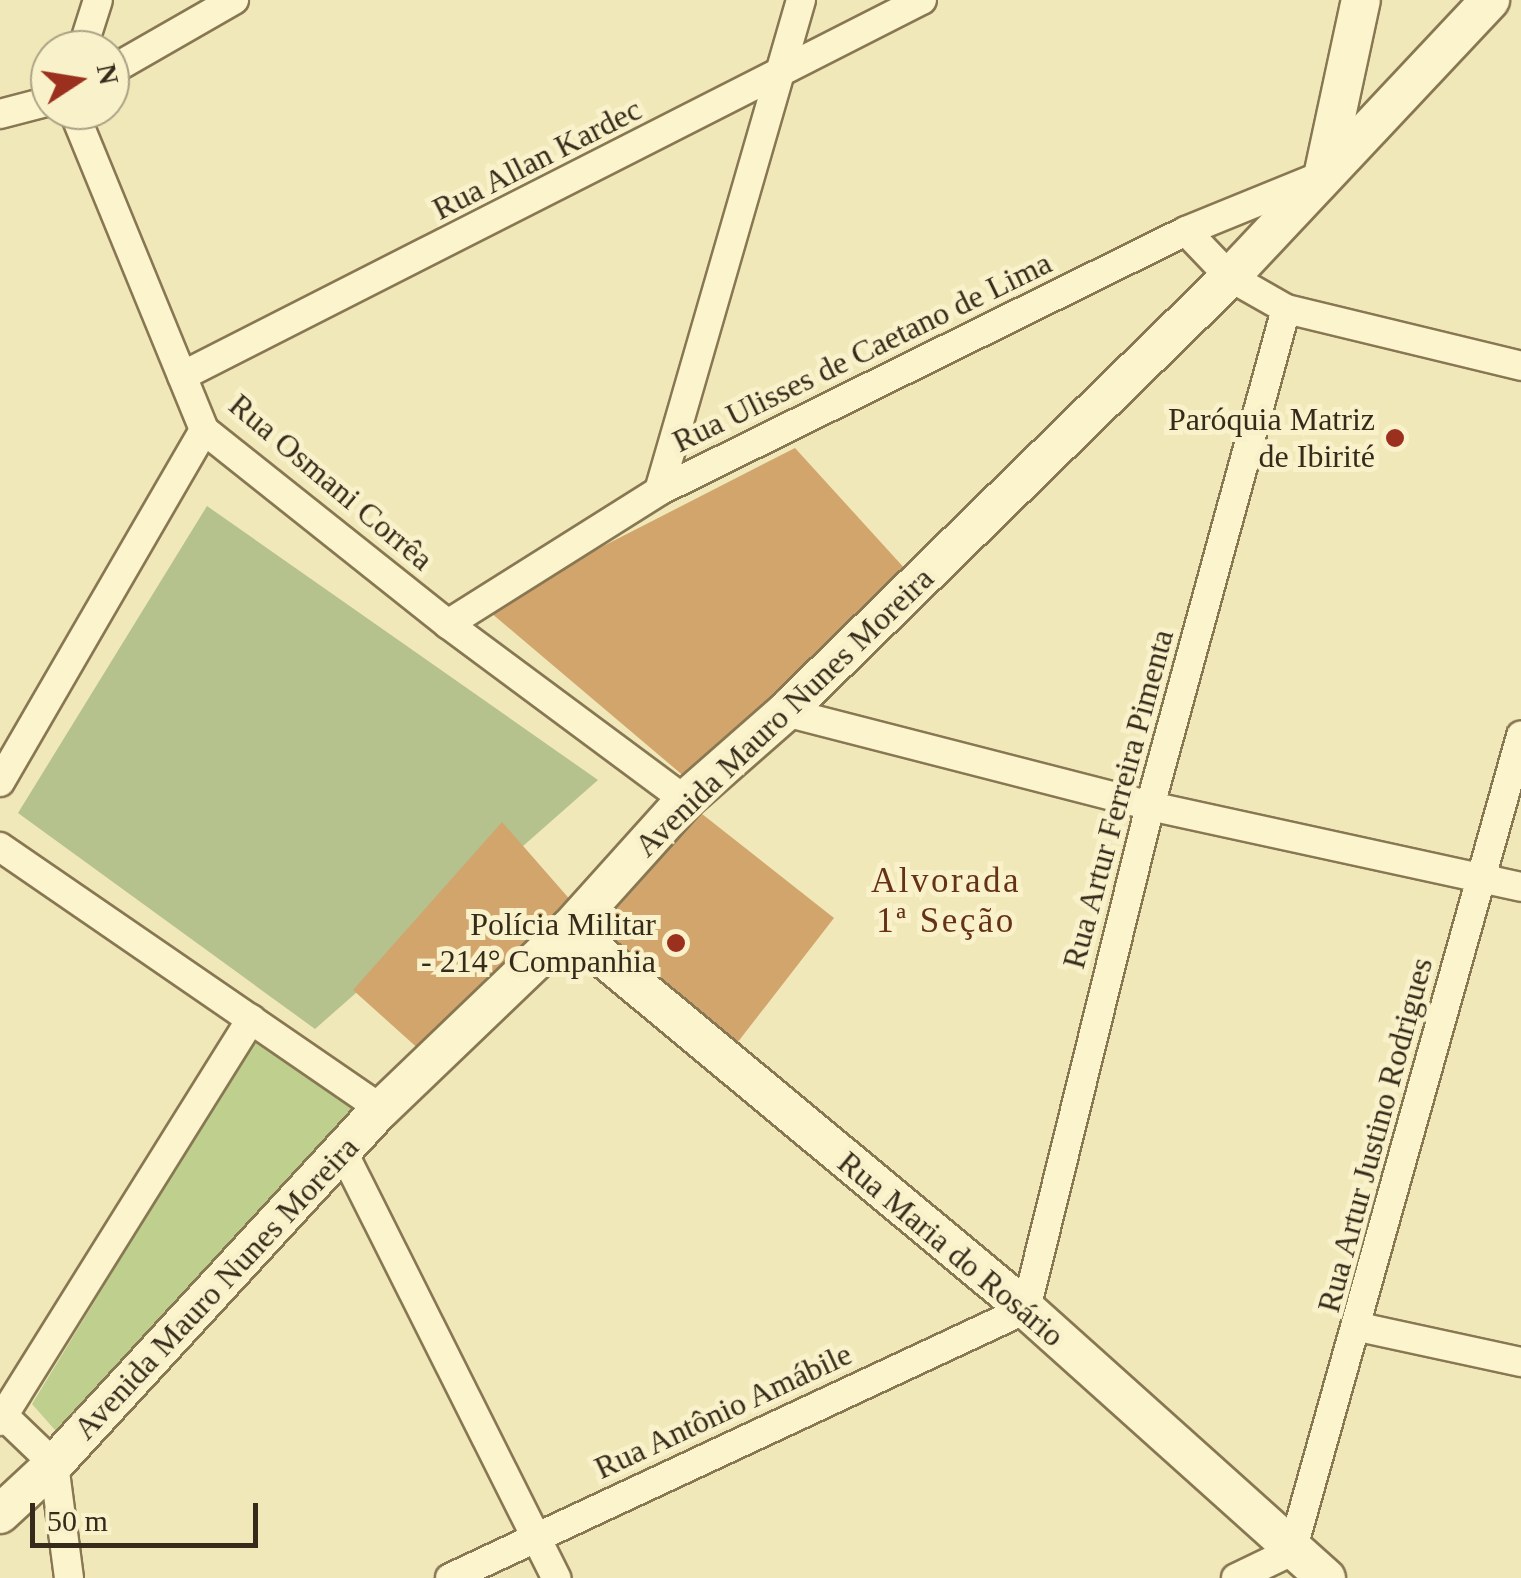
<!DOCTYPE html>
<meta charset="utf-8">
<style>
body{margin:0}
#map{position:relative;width:1521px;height:1578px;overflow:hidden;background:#f1e8ba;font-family:Georgia,serif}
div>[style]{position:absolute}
.green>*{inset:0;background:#becf8e}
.cemetery>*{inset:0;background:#b5c28e}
.building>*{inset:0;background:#d2a56d}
.roads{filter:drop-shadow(2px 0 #887753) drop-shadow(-2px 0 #887753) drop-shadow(0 2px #887753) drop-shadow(0 -2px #887753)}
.street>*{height:28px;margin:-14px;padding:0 14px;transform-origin:14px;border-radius:14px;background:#fbf4cd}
.secondary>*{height:38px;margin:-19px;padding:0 19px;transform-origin:19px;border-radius:19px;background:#fbf4cd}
.dots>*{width:28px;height:28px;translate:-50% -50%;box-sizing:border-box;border:5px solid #f8f1ca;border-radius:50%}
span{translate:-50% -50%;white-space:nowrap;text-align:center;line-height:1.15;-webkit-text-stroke:10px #f8f1ca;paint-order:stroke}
.street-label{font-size:32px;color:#362b1a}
.poi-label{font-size:32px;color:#362b1a}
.right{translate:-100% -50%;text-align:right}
.neighbourhood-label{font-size:35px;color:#663216;letter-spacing:2.5px}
.north{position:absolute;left:30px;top:30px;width:100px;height:100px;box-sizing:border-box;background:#f8f1ca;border:2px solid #aaa284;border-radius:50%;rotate:78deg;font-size:28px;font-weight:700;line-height:40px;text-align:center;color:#362b1a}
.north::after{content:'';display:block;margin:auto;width:35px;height:45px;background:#9b301f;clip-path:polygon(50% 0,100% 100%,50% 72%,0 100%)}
.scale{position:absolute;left:30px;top:1503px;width:228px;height:45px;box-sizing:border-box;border:5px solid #362b1a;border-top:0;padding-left:12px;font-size:30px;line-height:35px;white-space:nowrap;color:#362b1a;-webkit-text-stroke:8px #f8f1ca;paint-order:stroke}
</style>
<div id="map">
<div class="green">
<i style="clip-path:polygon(257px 1035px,365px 1110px,62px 1438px,32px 1404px)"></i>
</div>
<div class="cemetery">
<i style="clip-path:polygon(207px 506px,598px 780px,315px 1029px,18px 813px)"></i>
</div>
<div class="building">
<i style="clip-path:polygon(795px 448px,907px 571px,686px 778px,484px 607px)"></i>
<i style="clip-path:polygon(697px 810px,834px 918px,734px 1047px,590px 932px)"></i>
<i style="clip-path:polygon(502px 822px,573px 903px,422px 1052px,353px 990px)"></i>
</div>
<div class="roads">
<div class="street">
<i style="left:82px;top:50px;width:52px;rotate:-72.3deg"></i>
<i style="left:110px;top:71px;width:143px;rotate:-29.8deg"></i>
<i style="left:73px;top:110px;width:346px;rotate:67.7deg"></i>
<i style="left:204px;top:430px;width:312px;rotate:38.5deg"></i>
<i style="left:448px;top:624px;width:295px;rotate:36.6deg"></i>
<i style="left:0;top:114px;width:52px;rotate:-14.6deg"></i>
<i style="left:1186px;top:231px;width:64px;rotate:46.3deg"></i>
<i style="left:1230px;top:277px;width:64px;rotate:29.7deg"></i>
<i style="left:1286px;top:309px;width:242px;rotate:13.6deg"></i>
<i style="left:182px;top:376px;width:830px;rotate:-26.94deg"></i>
<i style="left:659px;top:491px;width:511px;rotate:-73.87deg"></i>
<i style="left:448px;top:624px;width:249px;rotate:-32.2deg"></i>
<i style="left:659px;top:491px;width:588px;rotate:-26.26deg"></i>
<i style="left:1186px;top:231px;width:143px;rotate:-22.2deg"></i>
<i style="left:785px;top:712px;width:377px;rotate:14.4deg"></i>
<i style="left:1150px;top:806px;width:380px;rotate:12.3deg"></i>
<i style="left:0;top:782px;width:407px;rotate:-59.9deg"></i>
<i style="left:0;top:847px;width:462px;rotate:34.5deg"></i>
<i style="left:342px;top:1150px;width:479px;rotate:63.4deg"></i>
<i style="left:1359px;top:1327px;width:166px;rotate:12.2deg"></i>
<i style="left:4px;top:1416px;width:69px;rotate:43.8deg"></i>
<i style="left:54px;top:1464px;width:115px;rotate:82.5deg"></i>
<i style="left:0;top:1421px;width:474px;rotate:-58deg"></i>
<i style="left:450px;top:1578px;width:636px;rotate:-25.03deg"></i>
<i style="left:1026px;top:1309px;width:518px;rotate:-76.15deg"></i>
<i style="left:1150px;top:806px;width:515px;rotate:-74.7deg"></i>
<i style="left:1236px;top:1578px;width:62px;rotate:-25.7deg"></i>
<i style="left:1292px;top:1551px;width:847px;rotate:-74.31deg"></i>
</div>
<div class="secondary">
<i style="left:1324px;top:172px;width:176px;rotate:-77.9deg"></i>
<i style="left:569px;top:929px;width:594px;rotate:39.74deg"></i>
<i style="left:1026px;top:1309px;width:403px;rotate:41.9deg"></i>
<i style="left:0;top:1514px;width:74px;rotate:-42.8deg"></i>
<i style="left:54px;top:1464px;width:483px;rotate:-47.4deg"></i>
<i style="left:381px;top:1109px;width:260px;rotate:-43.8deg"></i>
<i style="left:569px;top:929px;width:173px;rotate:-48deg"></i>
<i style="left:685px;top:800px;width:133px;rotate:-41.3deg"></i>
<i style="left:785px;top:712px;width:622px;rotate:-44.35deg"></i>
<i style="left:1230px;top:277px;width:380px;rotate:-46.8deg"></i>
</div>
</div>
<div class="dots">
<i style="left:1395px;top:438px;background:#9b301f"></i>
<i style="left:676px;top:943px;background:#9b301f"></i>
</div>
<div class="street-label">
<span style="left:537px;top:159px;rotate:-27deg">Rua Allan Kardec</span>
<span style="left:862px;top:352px;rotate:-26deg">Rua Ulisses de Caetano de Lima</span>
<span style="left:331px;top:482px;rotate:40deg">Rua Osmani Corrêa</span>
<span style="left:784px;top:712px;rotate:-44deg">Avenida Mauro Nunes Moreira</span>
<span style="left:1118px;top:799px;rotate:-75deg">Rua Artur Ferreira Pimenta</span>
<span style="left:1375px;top:1135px;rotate:-75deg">Rua Artur Justino Rodrigues</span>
<span style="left:951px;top:1249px;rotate:40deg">Rua Maria do Rosário</span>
<span style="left:216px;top:1288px;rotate:-47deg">Avenida Mauro Nunes Moreira</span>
<span style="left:723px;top:1411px;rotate:-25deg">Rua Antônio Amábile</span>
</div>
<div class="poi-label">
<span class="right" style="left:1375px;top:438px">Paróquia Matriz<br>de Ibirité</span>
<span class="right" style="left:656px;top:943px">Polícia Militar<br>- 214° Companhia</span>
</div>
<div class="neighbourhood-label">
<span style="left:946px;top:901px">Alvorada<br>1ª Seção</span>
</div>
<div class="north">N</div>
<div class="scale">50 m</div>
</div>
